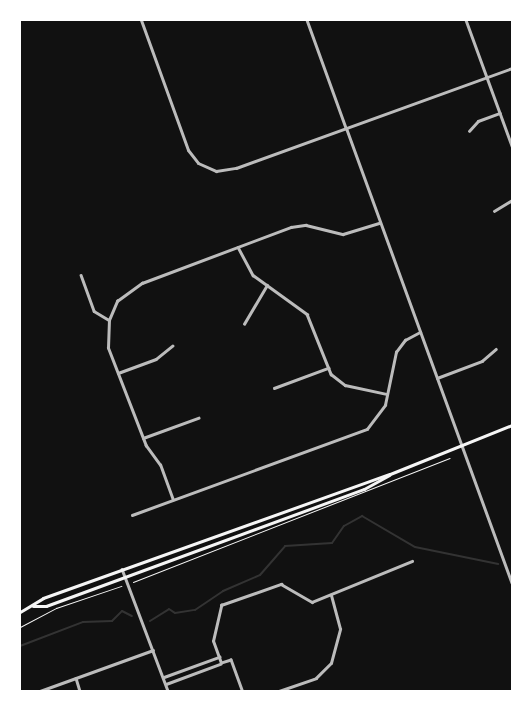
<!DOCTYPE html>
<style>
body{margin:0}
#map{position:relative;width:532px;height:711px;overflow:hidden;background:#111;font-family:"IBM Plex Sans",sans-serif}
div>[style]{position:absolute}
.stream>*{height:2px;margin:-1px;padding:0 1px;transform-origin:1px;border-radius:1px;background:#333}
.path>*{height:1px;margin:-0.5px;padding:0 0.5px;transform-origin:0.5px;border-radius:0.5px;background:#f5f5f5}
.minor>*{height:2.5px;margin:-1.25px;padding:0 1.25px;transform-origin:1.25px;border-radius:1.25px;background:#bcbcbc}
.tertiary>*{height:3px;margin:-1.5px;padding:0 1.5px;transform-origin:1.5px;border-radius:1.5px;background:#bcbcbc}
.secondary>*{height:3px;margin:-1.5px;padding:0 1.5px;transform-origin:1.5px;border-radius:1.5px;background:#f5f5f5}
span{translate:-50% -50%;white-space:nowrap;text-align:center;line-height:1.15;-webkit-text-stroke:4px #fff;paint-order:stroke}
.frame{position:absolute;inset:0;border:21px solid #fff;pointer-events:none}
</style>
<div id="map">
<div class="stream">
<i style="left:150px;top:621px;width:22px;rotate:-32deg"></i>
<i style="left:169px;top:609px;width:7px;rotate:34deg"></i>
<i style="left:175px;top:613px;width:20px;rotate:-9deg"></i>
<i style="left:195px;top:610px;width:34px;rotate:-34deg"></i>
<i style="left:223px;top:591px;width:40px;rotate:-23.4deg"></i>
<i style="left:260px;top:575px;width:38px;rotate:-49deg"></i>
<i style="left:285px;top:546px;width:47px;rotate:-3.7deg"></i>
<i style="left:332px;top:543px;width:21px;rotate:-55deg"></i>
<i style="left:344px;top:526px;width:21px;rotate:-29deg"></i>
<i style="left:362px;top:516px;width:61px;rotate:30.3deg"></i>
<i style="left:415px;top:547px;width:85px;rotate:11.6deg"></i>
<i style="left:20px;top:646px;width:67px;rotate:-20.9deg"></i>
<i style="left:83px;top:622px;width:29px;rotate:-2deg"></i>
<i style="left:112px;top:621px;width:14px;rotate:-45deg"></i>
<i style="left:122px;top:611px;width:11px;rotate:27deg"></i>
</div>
<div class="path">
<i style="left:133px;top:582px;width:340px;rotate:-21.4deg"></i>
<i style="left:20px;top:627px;width:41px;rotate:-27.8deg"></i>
<i style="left:56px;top:608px;width:69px;rotate:-18.7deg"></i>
</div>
<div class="minor">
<i style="left:307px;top:20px;width:115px;rotate:70.1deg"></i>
<i style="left:466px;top:20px;width:134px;rotate:69.9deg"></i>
<i style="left:469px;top:131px;width:13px;rotate:-48deg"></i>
<i style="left:478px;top:121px;width:23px;rotate:-20deg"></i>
<i style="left:494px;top:211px;width:21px;rotate:-31deg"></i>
<i style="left:238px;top:247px;width:32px;rotate:62deg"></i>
<i style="left:253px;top:275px;width:67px;rotate:35.8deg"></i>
<i style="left:307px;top:314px;width:65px;rotate:68.2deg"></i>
<i style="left:331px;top:374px;width:18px;rotate:38deg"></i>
<i style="left:345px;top:385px;width:43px;rotate:12.1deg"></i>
<i style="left:81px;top:275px;width:38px;rotate:70deg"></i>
<i style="left:94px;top:311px;width:17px;rotate:31deg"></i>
<i style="left:244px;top:324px;width:45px;rotate:-59.5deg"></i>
<i style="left:118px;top:373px;width:40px;rotate:-20.2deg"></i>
<i style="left:156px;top:359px;width:21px;rotate:-39deg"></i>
<i style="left:437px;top:378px;width:48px;rotate:-20.7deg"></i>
<i style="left:482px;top:361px;width:18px;rotate:-41deg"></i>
<i style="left:274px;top:388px;width:58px;rotate:-20.3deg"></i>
<i style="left:143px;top:438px;width:59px;rotate:-20deg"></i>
<i style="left:173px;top:500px;width:37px;rotate:-110deg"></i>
<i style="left:160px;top:465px;width:24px;rotate:-126deg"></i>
<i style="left:146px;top:446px;width:105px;rotate:-111.2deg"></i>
<i style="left:108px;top:348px;width:28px;rotate:-88deg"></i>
<i style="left:109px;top:320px;width:21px;rotate:-67deg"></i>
<i style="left:117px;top:301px;width:31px;rotate:-36deg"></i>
<i style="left:142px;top:283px;width:159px;rotate:-20.6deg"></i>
<i style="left:291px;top:227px;width:15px;rotate:-8deg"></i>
<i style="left:306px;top:225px;width:38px;rotate:14deg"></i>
<i style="left:343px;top:234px;width:38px;rotate:-17deg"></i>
<i style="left:132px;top:515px;width:250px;rotate:-20.1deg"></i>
<i style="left:367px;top:429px;width:30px;rotate:-53deg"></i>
<i style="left:385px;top:405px;width:54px;rotate:-78.3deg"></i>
<i style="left:396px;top:352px;width:15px;rotate:-53deg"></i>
<i style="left:405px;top:340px;width:17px;rotate:-28deg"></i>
<i style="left:122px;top:569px;width:130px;rotate:69.3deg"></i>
<i style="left:164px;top:677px;width:59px;rotate:-20deg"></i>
<i style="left:76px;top:678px;width:14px;rotate:73deg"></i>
<i style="left:166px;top:684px;width:58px;rotate:-20.3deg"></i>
<i style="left:40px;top:691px;width:120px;rotate:-19.9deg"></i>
<i style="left:242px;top:691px;width:33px;rotate:-110deg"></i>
<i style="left:231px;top:660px;width:10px;rotate:163deg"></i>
<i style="left:221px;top:663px;width:23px;rotate:-110deg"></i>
<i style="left:213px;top:641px;width:37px;rotate:-77deg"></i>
<i style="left:221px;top:605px;width:64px;rotate:-19.3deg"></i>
<i style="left:281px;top:584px;width:36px;rotate:30deg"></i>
<i style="left:312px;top:602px;width:108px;rotate:-22.3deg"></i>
<i style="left:279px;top:691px;width:39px;rotate:-19deg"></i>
<i style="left:316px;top:678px;width:21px;rotate:-45deg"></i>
<i style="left:331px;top:663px;width:35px;rotate:-75deg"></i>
<i style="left:340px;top:629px;width:35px;rotate:-105deg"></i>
</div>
<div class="tertiary">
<i style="left:141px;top:20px;width:138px;rotate:70.1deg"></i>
<i style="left:188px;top:150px;width:16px;rotate:52deg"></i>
<i style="left:198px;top:163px;width:20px;rotate:24deg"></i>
<i style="left:216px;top:171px;width:20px;rotate:-9deg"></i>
<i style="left:236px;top:168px;width:294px;rotate:-19.9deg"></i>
<i style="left:346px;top:128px;width:484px;rotate:70deg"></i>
</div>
<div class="secondary">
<i style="left:33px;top:606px;width:13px"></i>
<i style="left:46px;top:606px;width:339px;rotate:-20.2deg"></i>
<i style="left:364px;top:489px;width:29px;rotate:-29deg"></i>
<i style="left:20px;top:612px;width:27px;rotate:-31deg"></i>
<i style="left:43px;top:598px;width:368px;rotate:-19.7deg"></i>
<i style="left:390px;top:474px;width:131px;rotate:-21.9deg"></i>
</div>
<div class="frame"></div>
</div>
